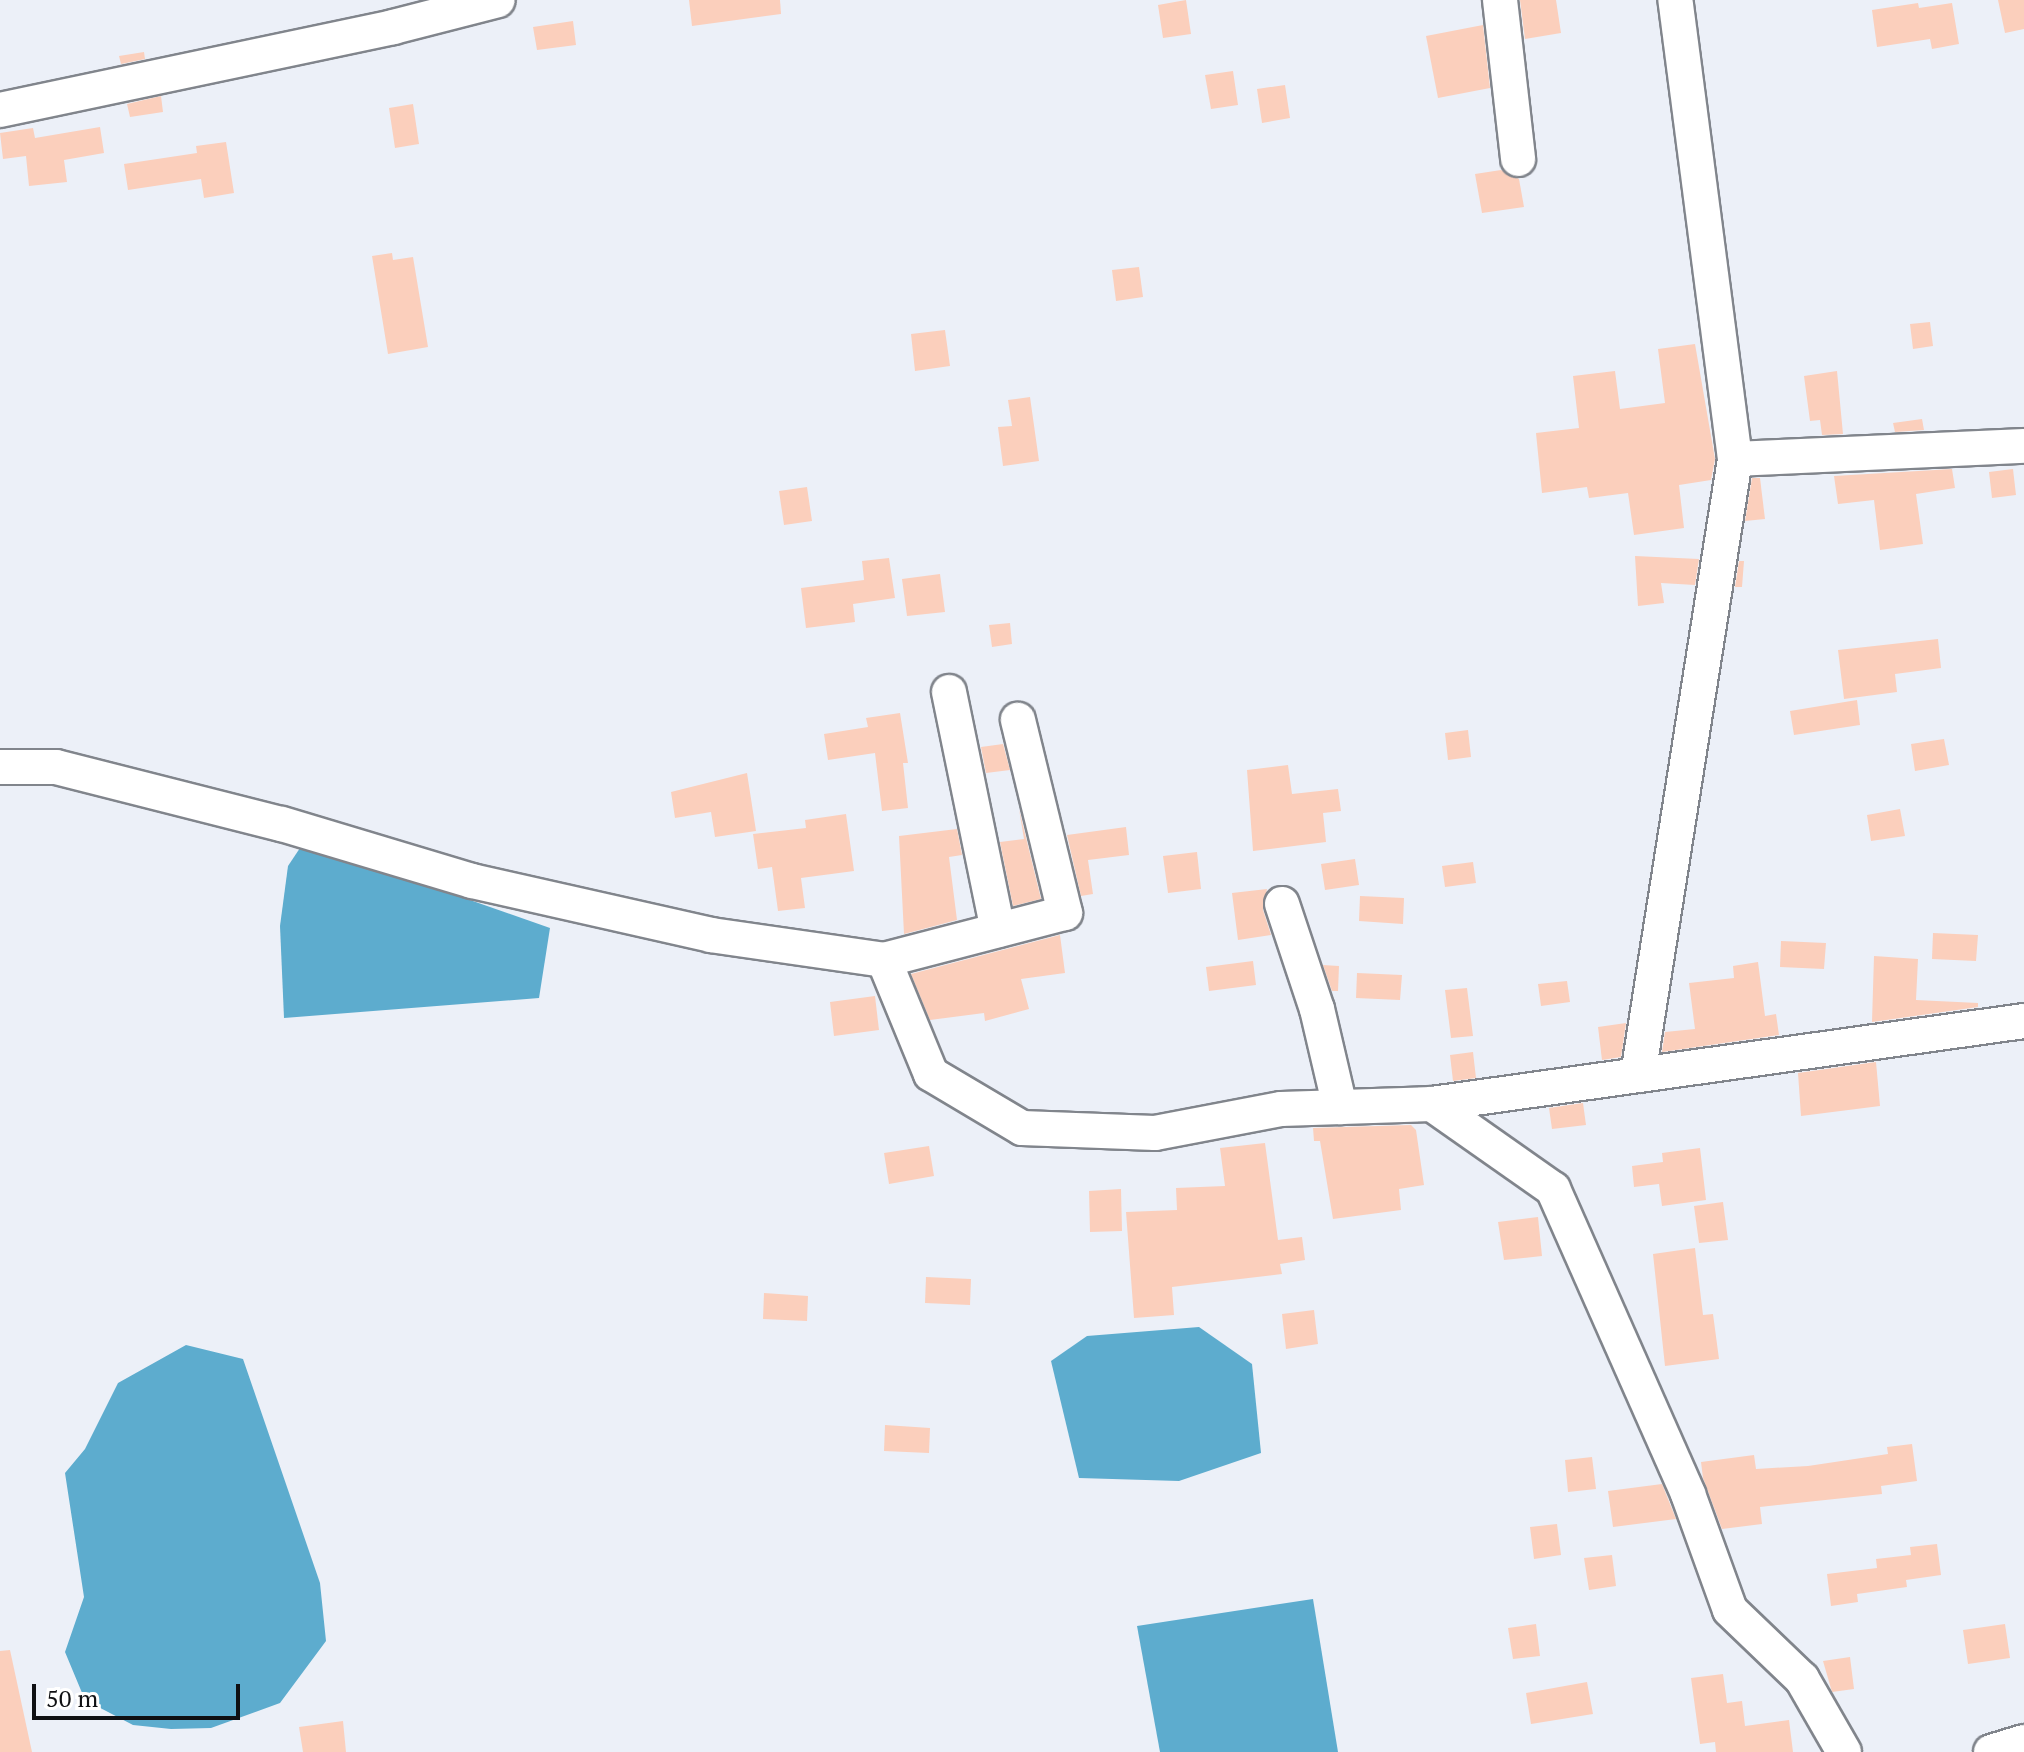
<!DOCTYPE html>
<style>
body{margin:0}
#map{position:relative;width:2024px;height:1752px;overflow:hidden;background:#ecf0f8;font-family:"PT Serif",serif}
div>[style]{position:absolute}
.water>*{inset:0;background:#5dacce}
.building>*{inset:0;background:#fbcfbc}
.roads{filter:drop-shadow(2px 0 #81858c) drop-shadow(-2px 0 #81858c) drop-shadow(0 2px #81858c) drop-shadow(0 -2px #81858c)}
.street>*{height:34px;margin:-17px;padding:0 17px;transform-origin:17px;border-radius:17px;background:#fff}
span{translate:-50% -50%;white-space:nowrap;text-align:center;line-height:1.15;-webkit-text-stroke:6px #fff;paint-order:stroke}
.scale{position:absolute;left:32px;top:1684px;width:208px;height:36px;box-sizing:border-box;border:4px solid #0f1013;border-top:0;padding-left:10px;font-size:24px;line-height:28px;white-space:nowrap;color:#0f1013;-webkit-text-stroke:6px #fff;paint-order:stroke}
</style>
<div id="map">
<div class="water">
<i style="clip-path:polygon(304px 842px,550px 928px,539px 998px,284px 1018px,280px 926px,288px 866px)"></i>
<i style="clip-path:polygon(1199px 1327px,1252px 1364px,1261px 1453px,1179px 1481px,1079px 1478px,1051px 1361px,1087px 1336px)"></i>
<i style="clip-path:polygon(186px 1345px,243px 1359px,320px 1583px,326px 1641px,280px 1703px,211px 1728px,171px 1729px,133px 1725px,85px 1700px,65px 1652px,84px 1597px,65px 1473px,85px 1449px,118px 1383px)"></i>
<i style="clip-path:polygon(1313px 1599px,1338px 1752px,1160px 1752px,1137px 1626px)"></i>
</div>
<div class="building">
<i style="clip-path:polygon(689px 0,780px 0,781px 14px,692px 26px)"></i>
<i style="clip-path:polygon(1186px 0,1191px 34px,1163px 38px,1158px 5px)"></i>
<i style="clip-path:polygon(1520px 0,1556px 0,1561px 33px,1525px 39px)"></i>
<i style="clip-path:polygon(1998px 0,2024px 0,2024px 29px,2005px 33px)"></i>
<i style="clip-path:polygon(1918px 3px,1919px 8px,1952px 3px,1959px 44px,1932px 49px,1930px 39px,1877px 47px,1872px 10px)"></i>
<i style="clip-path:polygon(573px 21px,576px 45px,537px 50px,533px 27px)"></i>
<i style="clip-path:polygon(1483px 25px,1490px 88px,1438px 98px,1426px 36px)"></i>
<i style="clip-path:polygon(144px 52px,145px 59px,121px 64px,119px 56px)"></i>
<i style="clip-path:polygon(1233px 71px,1238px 105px,1211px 109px,1205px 75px)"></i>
<i style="clip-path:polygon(1285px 85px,1290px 118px,1262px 123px,1257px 89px)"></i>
<i style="clip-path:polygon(161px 96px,163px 112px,130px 117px,127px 104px)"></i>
<i style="clip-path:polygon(413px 104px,419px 144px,395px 148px,389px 108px)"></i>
<i style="clip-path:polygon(100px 127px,104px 153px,64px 160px,67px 182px,29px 186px,26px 156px,3px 159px,0 133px,33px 128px,35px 138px)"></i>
<i style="clip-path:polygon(226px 142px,234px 193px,204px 198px,201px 179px,128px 190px,124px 164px,197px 153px,196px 146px)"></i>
<i style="clip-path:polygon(1501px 170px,1519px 179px,1524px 207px,1482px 213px,1475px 174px)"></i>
<i style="clip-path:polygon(392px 253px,393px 260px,413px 257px,428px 347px,388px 354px,372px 256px)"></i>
<i style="clip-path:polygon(1139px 267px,1143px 297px,1116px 301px,1112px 270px)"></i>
<i style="clip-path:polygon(1930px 322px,1933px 346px,1913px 349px,1910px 324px)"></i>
<i style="clip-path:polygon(945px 330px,950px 366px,915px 371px,911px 334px)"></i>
<i style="clip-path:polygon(1695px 344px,1715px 459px,1711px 480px,1679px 485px,1684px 528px,1634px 535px,1628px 493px,1589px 498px,1587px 487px,1542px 493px,1536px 433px,1579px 428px,1573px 376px,1615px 371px,1620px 409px,1665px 403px,1658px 349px)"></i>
<i style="clip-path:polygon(1837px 371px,1843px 434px,1822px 435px,1820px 420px,1810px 421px,1804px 376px)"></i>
<i style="clip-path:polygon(1030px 397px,1039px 461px,1003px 466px,998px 427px,1012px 426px,1008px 400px)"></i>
<i style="clip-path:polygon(1922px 419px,1924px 430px,1895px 432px,1893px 423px)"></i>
<i style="clip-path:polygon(1952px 469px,1955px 488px,1916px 494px,1923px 544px,1880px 550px,1874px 500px,1838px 504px,1834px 476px)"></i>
<i style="clip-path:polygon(2013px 469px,2016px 495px,1992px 498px,1989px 472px)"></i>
<i style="clip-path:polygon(1752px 478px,1760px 478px,1765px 519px,1745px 521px)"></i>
<i style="clip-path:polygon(807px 487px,812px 521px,784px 525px,779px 491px)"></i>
<i style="clip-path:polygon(1635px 556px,1699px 559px,1695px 585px,1661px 583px,1664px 603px,1638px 606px)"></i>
<i style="clip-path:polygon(889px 558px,895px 598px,853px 604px,855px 622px,806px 628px,801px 588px,864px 580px,862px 561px)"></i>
<i style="clip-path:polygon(1739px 561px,1744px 561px,1742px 587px,1735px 587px)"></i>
<i style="clip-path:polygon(940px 574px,945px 612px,907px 616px,902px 579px)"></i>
<i style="clip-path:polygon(1010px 623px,1012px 644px,992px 647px,989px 625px)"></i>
<i style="clip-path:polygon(1938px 639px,1941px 668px,1895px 674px,1897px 692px,1844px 699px,1838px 650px)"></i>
<i style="clip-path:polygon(1857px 700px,1860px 725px,1794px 735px,1790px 711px)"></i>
<i style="clip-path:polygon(900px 713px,908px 763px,903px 763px,908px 808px,882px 811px,875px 753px,828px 760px,824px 734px,868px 727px,866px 718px)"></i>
<i style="clip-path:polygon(1468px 730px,1471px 757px,1448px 760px,1445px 733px)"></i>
<i style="clip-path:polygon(1944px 739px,1949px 765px,1915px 771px,1911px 744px)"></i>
<i style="clip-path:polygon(1003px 744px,1010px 770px,986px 773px,981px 747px)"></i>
<i style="clip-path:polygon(1288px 765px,1292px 794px,1338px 789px,1341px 811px,1323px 813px,1326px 842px,1253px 851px,1247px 770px)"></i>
<i style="clip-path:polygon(747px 773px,756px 831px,715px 837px,711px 812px,675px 818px,671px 792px)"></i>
<i style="clip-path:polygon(1019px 809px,1041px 899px,1013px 906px,1000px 842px,1024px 839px)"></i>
<i style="clip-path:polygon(1900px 809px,1905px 836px,1871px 841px,1867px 815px)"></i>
<i style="clip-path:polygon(846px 814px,854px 871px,801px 878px,805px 908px,778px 911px,772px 867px,758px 869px,753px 834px,806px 828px,805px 820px)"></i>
<i style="clip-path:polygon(1126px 827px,1129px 855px,1088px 860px,1093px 894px,1081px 896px,1067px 835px)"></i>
<i style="clip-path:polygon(957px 829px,962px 855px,949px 857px,957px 920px,904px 934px,899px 836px)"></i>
<i style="clip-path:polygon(1197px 852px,1201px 889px,1168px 893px,1163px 856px)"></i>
<i style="clip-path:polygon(1355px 859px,1359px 885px,1325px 890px,1321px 864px)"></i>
<i style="clip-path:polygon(1473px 862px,1476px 883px,1445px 887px,1442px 866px)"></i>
<i style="clip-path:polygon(1267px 889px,1263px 910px,1271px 935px,1238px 940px,1232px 893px)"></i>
<i style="clip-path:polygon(1360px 896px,1404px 898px,1403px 924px,1359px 921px)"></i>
<i style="clip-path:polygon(1933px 933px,1978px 935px,1976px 961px,1932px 959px)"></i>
<i style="clip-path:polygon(1060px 935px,1065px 973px,1021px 979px,1029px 1009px,985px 1021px,984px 1013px,930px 1020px,911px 974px)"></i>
<i style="clip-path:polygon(1781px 941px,1826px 943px,1824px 969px,1780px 967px)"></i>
<i style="clip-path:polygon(1874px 956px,1918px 959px,1916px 1000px,1978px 1003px,1978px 1007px,1872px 1022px)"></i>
<i style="clip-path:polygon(1253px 961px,1256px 985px,1209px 991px,1206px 967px)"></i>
<i style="clip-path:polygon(1758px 962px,1765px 1016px,1776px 1014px,1779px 1035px,1662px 1052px,1665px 1032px,1695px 1029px,1689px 983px,1734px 978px,1733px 966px)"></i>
<i style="clip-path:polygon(1323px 965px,1339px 966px,1338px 991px,1332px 991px)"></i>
<i style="clip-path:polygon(1357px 973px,1402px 975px,1400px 1000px,1356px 998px)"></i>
<i style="clip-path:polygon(1567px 981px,1570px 1002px,1541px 1006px,1538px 984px)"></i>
<i style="clip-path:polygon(1467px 988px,1473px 1036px,1451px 1038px,1445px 990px)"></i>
<i style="clip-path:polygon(875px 996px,879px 1030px,834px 1036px,830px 1002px)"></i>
<i style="clip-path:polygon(1626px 1023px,1621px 1057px,1602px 1060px,1598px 1027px)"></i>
<i style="clip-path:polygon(1473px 1052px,1476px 1078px,1453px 1081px,1450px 1055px)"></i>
<i style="clip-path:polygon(1876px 1062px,1880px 1106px,1801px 1116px,1798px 1073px)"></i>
<i style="clip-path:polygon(1583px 1103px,1586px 1125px,1552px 1129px,1549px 1108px)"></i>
<i style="clip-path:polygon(1411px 1125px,1416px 1130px,1424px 1185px,1399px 1189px,1401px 1210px,1333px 1219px,1320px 1141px,1314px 1141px,1313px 1128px)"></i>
<i style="clip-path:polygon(1265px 1143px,1278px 1240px,1302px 1237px,1305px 1260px,1280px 1264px,1282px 1274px,1172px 1287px,1174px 1315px,1134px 1318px,1126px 1212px,1177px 1210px,1176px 1188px,1225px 1186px,1220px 1148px)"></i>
<i style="clip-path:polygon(929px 1146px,934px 1176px,889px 1184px,884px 1153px)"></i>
<i style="clip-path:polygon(1700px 1148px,1706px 1200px,1662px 1206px,1659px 1184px,1634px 1187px,1632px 1166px,1663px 1162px,1662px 1153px)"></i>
<i style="clip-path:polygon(1121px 1189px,1122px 1231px,1090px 1232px,1089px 1191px)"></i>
<i style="clip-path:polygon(1723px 1202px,1728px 1240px,1699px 1243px,1694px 1206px)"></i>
<i style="clip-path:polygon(1538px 1217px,1542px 1256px,1504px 1260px,1498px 1222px)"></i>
<i style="clip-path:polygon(1695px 1248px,1703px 1315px,1713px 1314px,1719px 1359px,1665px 1366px,1653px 1254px)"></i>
<i style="clip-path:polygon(926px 1277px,971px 1279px,970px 1305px,925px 1303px)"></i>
<i style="clip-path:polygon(764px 1293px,808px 1296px,807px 1321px,763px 1319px)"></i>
<i style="clip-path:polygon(1314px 1310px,1318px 1344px,1286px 1349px,1282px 1314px)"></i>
<i style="clip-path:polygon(885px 1425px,930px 1428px,929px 1453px,884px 1451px)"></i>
<i style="clip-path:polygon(1912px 1444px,1917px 1481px,1881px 1486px,1882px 1494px,1760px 1507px,1762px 1524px,1722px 1529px,1703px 1478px,1701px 1462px,1754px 1455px,1756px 1469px,1808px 1466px,1888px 1454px,1887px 1447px)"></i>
<i style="clip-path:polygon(1592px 1457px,1596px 1489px,1568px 1492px,1565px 1460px)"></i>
<i style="clip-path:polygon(1662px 1484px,1676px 1519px,1613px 1527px,1608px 1491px)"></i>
<i style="clip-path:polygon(1557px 1524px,1561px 1555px,1534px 1559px,1530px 1527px)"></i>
<i style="clip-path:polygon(1937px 1544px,1941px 1575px,1906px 1580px,1907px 1587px,1857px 1594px,1858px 1602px,1831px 1606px,1827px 1574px,1877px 1568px,1876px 1559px,1911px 1555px,1910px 1547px)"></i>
<i style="clip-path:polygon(1612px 1555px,1616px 1586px,1589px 1590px,1584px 1558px)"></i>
<i style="clip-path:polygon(1536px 1624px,1540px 1656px,1513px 1659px,1508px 1628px)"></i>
<i style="clip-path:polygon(2005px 1624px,2010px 1658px,1968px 1664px,1963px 1630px)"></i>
<i style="clip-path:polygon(10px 1650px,32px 1752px,0 1752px,0 1651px)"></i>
<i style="clip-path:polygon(1850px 1657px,1854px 1689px,1832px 1692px,1823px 1661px)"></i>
<i style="clip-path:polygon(1723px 1674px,1727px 1703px,1742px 1701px,1745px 1726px,1789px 1720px,1793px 1752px,1716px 1752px,1715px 1742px,1700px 1744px,1691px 1678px)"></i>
<i style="clip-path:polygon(1587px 1682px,1593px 1714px,1531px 1724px,1526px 1693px)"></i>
<i style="clip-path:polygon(343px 1721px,346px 1752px,303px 1752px,299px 1727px)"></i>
</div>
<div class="roads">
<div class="street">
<i style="left:1500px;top:0;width:160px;rotate:83.5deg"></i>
<i style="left:0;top:110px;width:402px;rotate:-11.9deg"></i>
<i style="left:393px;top:27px;width:108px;rotate:-14.4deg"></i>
<i style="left:1735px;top:459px;width:289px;rotate:-2.6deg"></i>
<i style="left:949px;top:692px;width:243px;rotate:78.4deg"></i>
<i style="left:0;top:767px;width:56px"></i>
<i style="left:56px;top:767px;width:233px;rotate:14.2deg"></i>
<i style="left:282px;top:824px;width:198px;rotate:16.7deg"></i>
<i style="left:472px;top:881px;width:245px;rotate:12.7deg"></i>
<i style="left:711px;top:935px;width:175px;rotate:8.2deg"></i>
<i style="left:884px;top:960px;width:123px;rotate:67.6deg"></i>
<i style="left:931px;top:1074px;width:106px;rotate:30.7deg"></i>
<i style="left:1022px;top:1128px;width:133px;rotate:2.2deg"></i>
<i style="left:1155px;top:1133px;width:128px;rotate:-10.8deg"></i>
<i style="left:1281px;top:1109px;width:151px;rotate:-1.9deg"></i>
<i style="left:1432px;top:1104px;width:148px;rotate:35.1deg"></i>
<i style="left:1553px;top:1189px;width:334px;rotate:66.1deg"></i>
<i style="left:1688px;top:1494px;width:123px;rotate:70.1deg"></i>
<i style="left:1730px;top:1610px;width:100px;rotate:43.8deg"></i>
<i style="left:1802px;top:1679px;width:84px;rotate:60.1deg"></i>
<i style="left:1282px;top:904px;width:111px;rotate:71.6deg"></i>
<i style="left:1317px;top:1009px;width:101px;rotate:76.8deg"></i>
<i style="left:884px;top:960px;width:187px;rotate:-14.6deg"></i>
<i style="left:1065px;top:913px;width:199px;rotate:-103.7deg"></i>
<i style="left:1638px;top:1075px;width:624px;rotate:-81.05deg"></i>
<i style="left:1735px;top:459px;width:463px;rotate:-97.4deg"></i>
<i style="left:1432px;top:1104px;width:598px;rotate:-7.98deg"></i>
<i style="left:1991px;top:1752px;width:34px;rotate:-17deg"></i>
</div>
</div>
<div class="scale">50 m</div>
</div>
